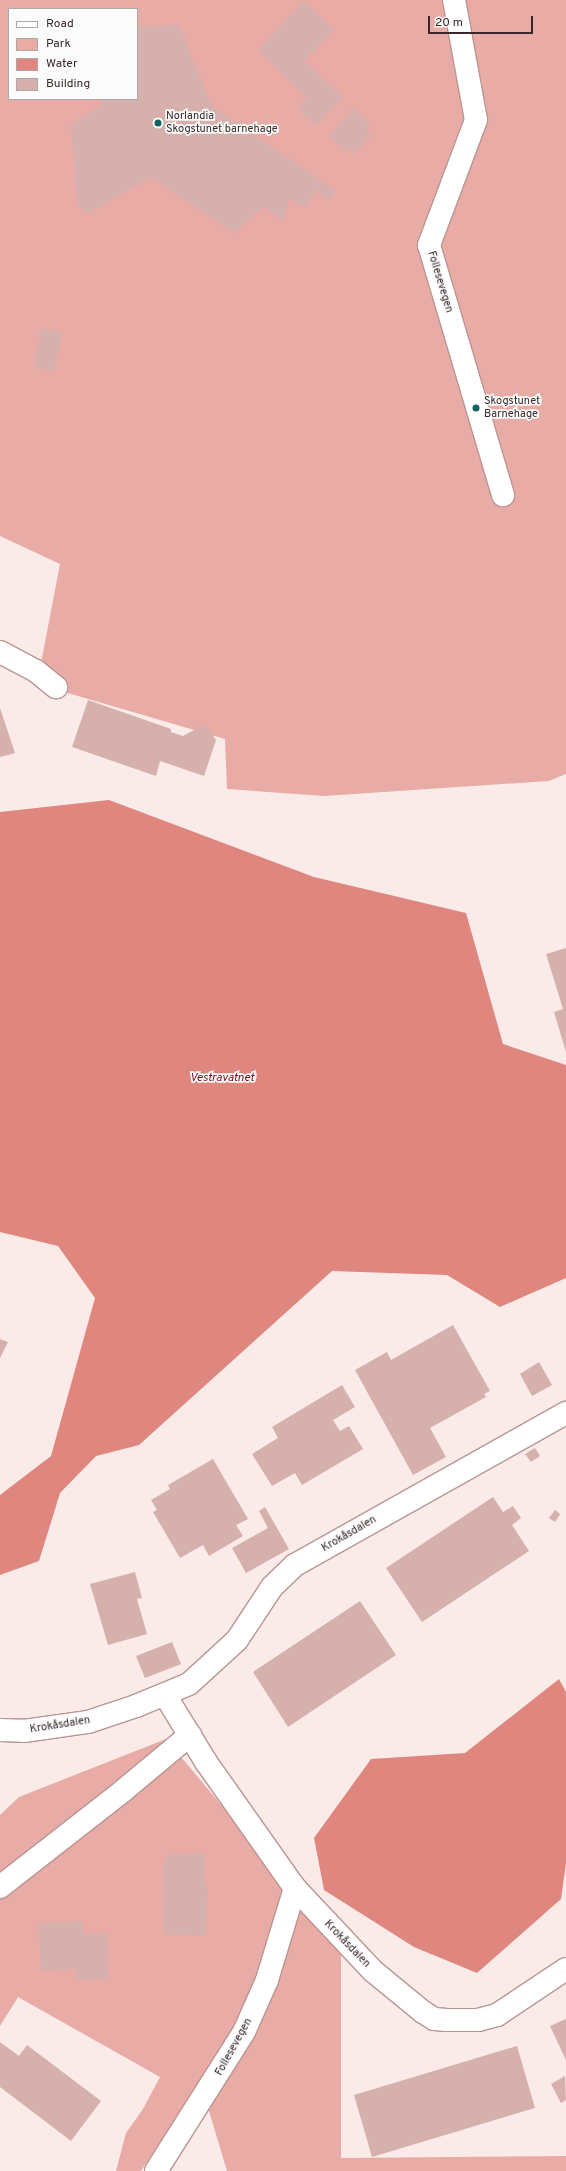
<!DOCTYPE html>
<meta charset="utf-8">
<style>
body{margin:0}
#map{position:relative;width:566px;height:2171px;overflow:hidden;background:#faeae8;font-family:Overpass,sans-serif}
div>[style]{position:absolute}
.green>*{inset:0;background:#e8aba5}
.water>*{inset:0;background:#df867f}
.building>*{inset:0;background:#d6b0ac}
.roads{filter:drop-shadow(1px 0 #ba9592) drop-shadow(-1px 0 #ba9592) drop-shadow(0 1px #ba9592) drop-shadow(0 -1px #ba9592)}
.minor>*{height:22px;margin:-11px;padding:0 11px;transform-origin:11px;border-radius:11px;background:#fff}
.dots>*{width:11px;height:11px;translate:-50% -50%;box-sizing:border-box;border:2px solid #fbfbfb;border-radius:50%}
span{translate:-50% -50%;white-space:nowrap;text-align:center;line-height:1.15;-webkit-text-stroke:3.5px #fbfbfb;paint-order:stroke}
.poi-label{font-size:11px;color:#382928}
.left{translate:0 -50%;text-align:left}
.street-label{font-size:11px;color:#382928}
.water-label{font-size:12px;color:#7b0f16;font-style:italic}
.legend{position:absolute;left:8px;top:8px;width:130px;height:92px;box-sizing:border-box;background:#fbfbfb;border:1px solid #ada7a7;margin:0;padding:5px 7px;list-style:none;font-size:12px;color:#382928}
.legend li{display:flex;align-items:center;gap:8px;height:20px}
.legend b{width:20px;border:1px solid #ada7a7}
.scale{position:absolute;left:428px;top:16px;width:105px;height:18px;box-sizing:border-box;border:2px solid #382928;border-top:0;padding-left:5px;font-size:12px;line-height:14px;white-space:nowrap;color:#382928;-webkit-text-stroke:3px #fbfbfb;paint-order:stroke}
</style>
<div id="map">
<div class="green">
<i style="clip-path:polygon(evenodd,0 0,566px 0,566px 774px,549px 781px,324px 796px,227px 789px,225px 739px,37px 684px,60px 564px,0 536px,0 0,9px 9px,137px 9px,137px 99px,9px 99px,9px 9px)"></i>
<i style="clip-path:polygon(166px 1739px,341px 1948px,341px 2158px,566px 2156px,566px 2171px,227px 2171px,200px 2081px,141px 2171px,116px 2171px,126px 2133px,143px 2109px,160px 2077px,18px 1997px,0 2026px,0 1815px,19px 1797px)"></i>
</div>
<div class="water">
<i style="clip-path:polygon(109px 800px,314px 877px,466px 913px,503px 1044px,566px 1065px,566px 1278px,500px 1307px,447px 1275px,332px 1271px,139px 1445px,96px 1456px,60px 1493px,39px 1561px,0 1575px,0 1495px,51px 1456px,95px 1298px,58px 1246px,0 1232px,0 812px)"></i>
<i style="clip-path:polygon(559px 1679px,566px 1692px,566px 1863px,561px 1899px,477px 1973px,414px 1947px,324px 1890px,314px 1838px,371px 1759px,465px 1753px)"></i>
</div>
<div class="building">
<i style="clip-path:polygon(304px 1px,334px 30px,304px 61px,343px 97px,316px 126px,298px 108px,307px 98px,258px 50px)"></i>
<i style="clip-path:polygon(179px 25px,212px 106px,336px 191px,329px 200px,316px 190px,305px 208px,289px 199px,284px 221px,264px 207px,234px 233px,151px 177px,88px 213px,78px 206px,71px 125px,102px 105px,99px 99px,137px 99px,137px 29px,139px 26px)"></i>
<i style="clip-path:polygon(354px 108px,371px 125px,367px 130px,372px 134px,355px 153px,349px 148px,346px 152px,329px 136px)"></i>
<i style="clip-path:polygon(41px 328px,62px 332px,54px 371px,34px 367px)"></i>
<i style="clip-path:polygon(88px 700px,171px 729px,171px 732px,183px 736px,205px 724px,216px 740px,204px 776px,160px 761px,156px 776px,72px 747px)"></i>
<i style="clip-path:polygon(0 708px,15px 753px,0 757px)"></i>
<i style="clip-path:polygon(566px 948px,566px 1052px,554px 1012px,563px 1009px,546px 954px)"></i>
<i style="clip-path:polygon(453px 1325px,490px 1391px,484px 1394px,486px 1397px,430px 1428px,446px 1457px,413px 1475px,355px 1370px,387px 1352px,391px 1360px)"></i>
<i style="clip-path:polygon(0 1339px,8px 1342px,0 1358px)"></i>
<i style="clip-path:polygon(539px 1362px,552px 1385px,532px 1396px,520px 1374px)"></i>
<i style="clip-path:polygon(342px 1385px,355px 1407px,333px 1420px,340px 1431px,349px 1426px,363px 1449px,302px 1485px,295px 1473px,272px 1486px,252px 1454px,278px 1438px,272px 1427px)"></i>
<i style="clip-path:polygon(535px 1448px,540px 1456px,531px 1462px,525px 1454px)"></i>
<i style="clip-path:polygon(213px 1459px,248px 1519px,236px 1525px,243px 1536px,209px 1556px,203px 1545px,180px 1558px,153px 1512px,157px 1510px,151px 1500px,170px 1489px,168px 1485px)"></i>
<i style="clip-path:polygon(493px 1497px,503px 1512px,513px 1506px,521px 1518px,512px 1525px,529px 1551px,422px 1622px,386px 1568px)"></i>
<i style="clip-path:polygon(265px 1507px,289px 1549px,246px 1573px,232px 1548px,268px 1528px,259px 1511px)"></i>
<i style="clip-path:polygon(555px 1510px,560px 1514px,555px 1522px,549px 1518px)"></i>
<i style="clip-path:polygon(135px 1572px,142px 1598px,137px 1599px,147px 1634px,108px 1645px,90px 1584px)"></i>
<i style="clip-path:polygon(360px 1601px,396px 1655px,288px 1727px,253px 1672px)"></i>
<i style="clip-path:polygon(172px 1642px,181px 1664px,145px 1678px,136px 1656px)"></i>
<i style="clip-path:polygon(167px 1854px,204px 1854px,205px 1886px,208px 1886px,206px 1936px,164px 1934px,163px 1861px,167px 1861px)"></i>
<i style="clip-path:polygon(82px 1921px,83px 1934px,107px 1934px,108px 1979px,76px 1980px,75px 1969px,41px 1971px,39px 1923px)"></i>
<i style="clip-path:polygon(566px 2019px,566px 2060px,550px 2026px)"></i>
<i style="clip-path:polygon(0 2042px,19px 2056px,27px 2045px,101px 2101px,71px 2141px,0 2087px)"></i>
<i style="clip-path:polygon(517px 2046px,535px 2108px,372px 2157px,354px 2095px)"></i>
<i style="clip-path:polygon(565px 2076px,566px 2100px,561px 2103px,551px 2084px)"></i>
</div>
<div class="roads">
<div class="minor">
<i style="left:454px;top:0;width:122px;rotate:79.6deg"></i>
<i style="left:476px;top:120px;width:134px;rotate:110.6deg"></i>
<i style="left:429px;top:245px;width:261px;rotate:73.5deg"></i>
<i style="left:0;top:652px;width:41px;rotate:27.8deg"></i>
<i style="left:36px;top:671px;width:26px;rotate:39deg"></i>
<i style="left:165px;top:1695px;width:79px;rotate:58.5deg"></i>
<i style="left:206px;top:1762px;width:154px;rotate:54.8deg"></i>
<i style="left:295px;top:1888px;width:114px;rotate:46.8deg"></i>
<i style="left:373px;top:1971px;width:65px;rotate:39.4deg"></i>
<i style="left:423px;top:2012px;width:13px;rotate:32deg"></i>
<i style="left:434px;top:2019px;width:13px;rotate:4deg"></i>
<i style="left:447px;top:2020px;width:31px"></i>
<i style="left:478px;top:2020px;width:20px;rotate:-15deg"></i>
<i style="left:497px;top:2015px;width:83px;rotate:-33.7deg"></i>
<i style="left:0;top:1730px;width:24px;rotate:2deg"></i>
<i style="left:24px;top:1731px;width:65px;rotate:-8deg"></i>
<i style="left:88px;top:1722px;width:51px;rotate:-18.4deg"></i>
<i style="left:136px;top:1706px;width:57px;rotate:-22.5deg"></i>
<i style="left:189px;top:1684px;width:65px;rotate:-42.5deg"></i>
<i style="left:237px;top:1640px;width:64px;rotate:-56.6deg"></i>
<i style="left:272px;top:1587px;width:32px;rotate:-44deg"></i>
<i style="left:295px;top:1565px;width:311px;rotate:-29.3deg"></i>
<i style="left:0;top:1887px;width:157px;rotate:-38deg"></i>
<i style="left:124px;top:1790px;width:86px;rotate:-39.8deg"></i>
<i style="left:156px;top:2171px;width:165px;rotate:-57.7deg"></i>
<i style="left:244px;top:2032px;width:57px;rotate:-66.1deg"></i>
<i style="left:267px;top:1980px;width:96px;rotate:-73.1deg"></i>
</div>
</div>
<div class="dots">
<i style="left:158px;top:123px;background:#12625f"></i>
<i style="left:476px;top:408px;background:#12625f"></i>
</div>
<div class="poi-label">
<span class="left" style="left:166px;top:123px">Norlandia<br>Skogstunet barnehage</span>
<span class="left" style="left:484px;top:408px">Skogstunet<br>Barnehage</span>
</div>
<div class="street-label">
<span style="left:440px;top:282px;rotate:73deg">Follesevegen</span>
<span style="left:349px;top:1534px;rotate:-30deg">Krokåsdalen</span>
<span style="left:60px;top:1725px;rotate:-9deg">Krokåsdalen</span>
<span style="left:347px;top:1944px;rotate:46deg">Krokåsdalen</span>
<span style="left:234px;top:2047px;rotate:-61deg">Follesevegen</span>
</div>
<div class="water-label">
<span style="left:222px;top:1079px">Vestravatnet</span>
</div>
<ul class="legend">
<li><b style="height:5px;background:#fff"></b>Road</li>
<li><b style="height:11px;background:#e8aba5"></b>Park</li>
<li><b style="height:11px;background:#df867f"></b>Water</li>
<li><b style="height:11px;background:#d6b0ac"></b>Building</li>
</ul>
<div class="scale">20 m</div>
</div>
